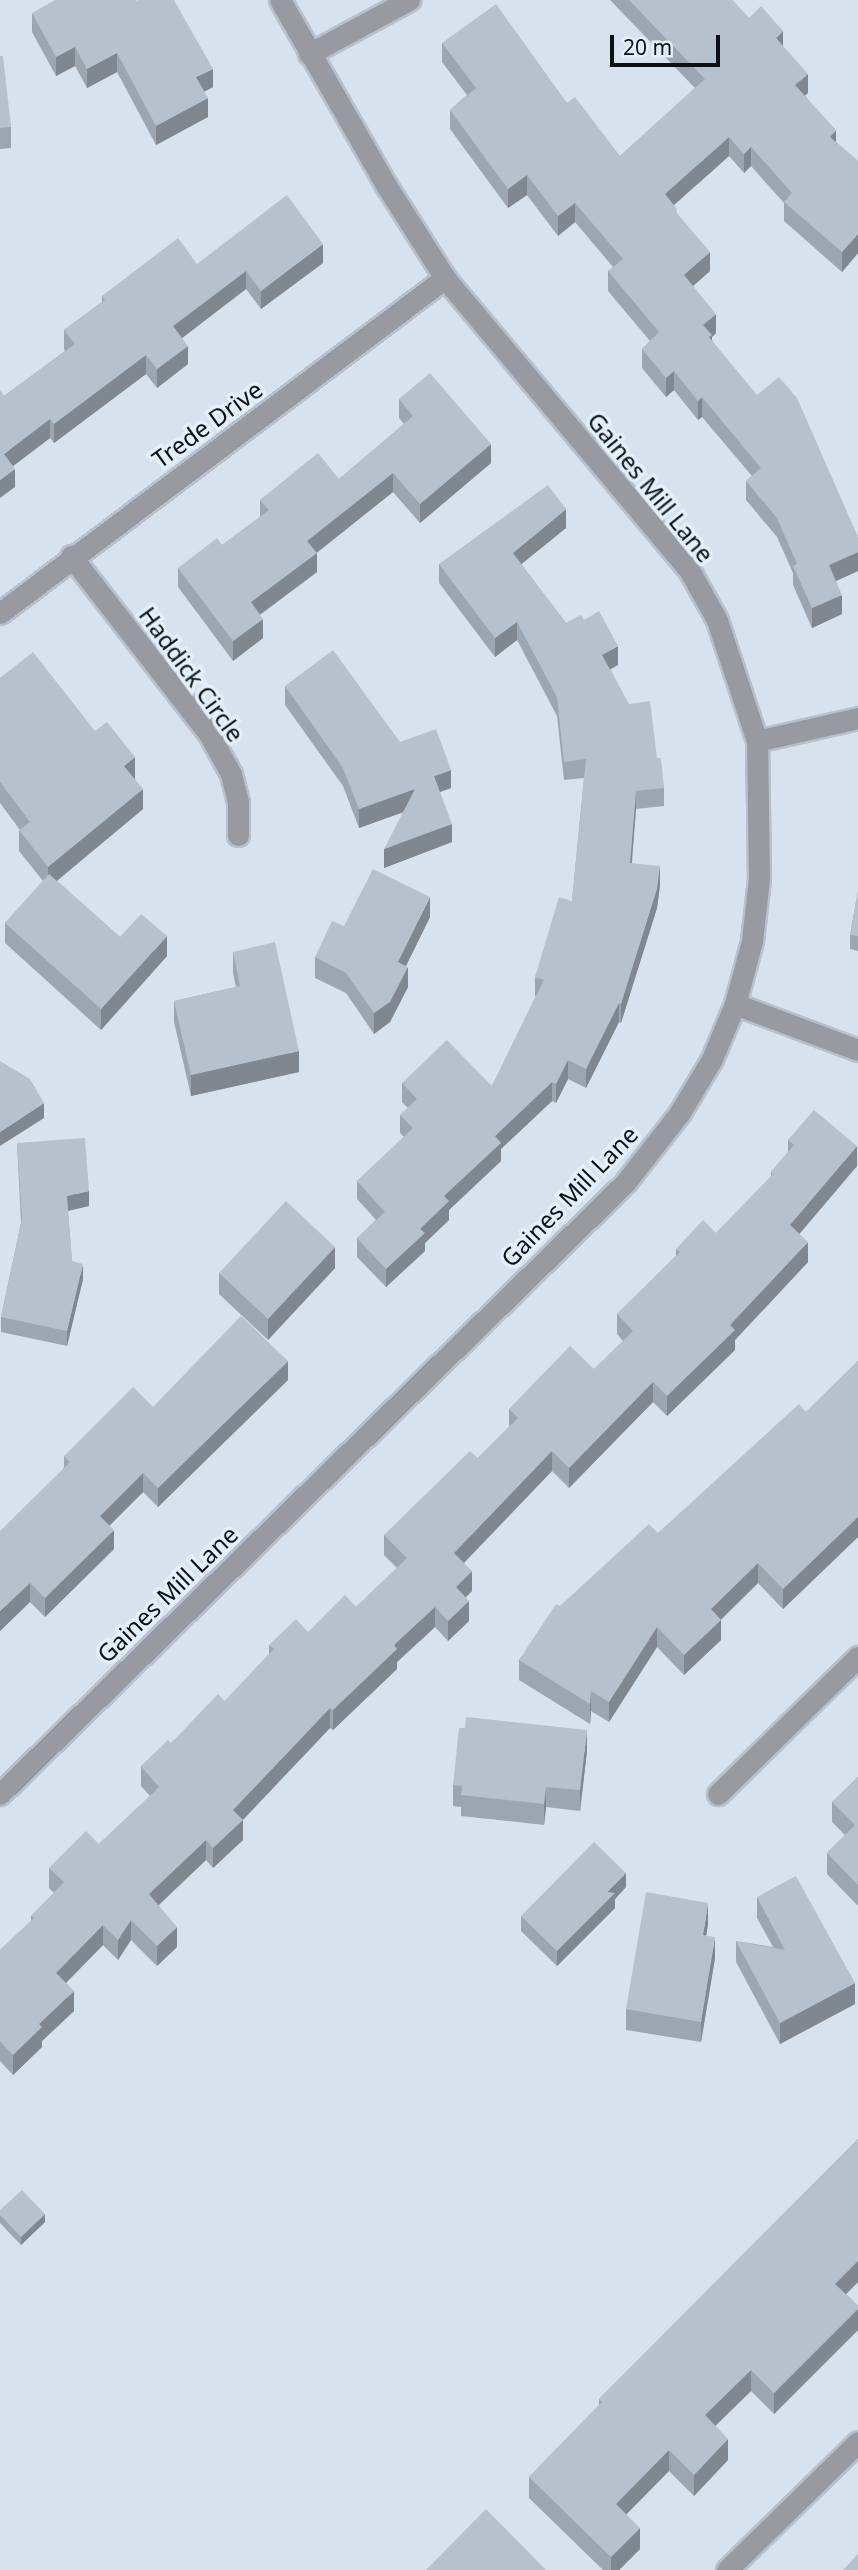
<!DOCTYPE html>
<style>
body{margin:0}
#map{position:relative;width:858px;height:2570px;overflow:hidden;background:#d8e2ef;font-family:"Noto Sans",sans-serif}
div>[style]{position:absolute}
.roads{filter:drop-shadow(2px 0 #b7c0cc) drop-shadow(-2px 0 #b7c0cc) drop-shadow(0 2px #b7c0cc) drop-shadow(0 -2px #b7c0cc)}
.minor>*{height:21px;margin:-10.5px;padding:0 10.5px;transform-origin:10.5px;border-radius:10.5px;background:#979ba1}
.wall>*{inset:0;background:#9da6b0}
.shaded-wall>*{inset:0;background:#808790}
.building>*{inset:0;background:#b7c1cd}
span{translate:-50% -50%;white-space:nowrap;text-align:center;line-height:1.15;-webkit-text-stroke:7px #e5effc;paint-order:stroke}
.street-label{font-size:24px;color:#0c1014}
.scale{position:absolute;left:610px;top:35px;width:110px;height:32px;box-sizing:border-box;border:4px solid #0c1014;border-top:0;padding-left:9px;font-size:21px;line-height:24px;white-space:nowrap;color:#0c1014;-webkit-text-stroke:5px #e5effc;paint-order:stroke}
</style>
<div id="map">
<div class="roads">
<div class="minor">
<i style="left:309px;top:54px;width:114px;rotate:-28.4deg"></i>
<i style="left:71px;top:556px;width:225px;rotate:52.2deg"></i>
<i style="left:209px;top:734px;width:46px;rotate:61.2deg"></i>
<i style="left:231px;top:774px;width:29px;rotate:76deg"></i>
<i style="left:238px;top:802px;width:33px;rotate:90deg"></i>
<i style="left:0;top:613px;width:557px;rotate:-36.97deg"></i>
<i style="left:757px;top:741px;width:104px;rotate:-12.8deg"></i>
<i style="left:735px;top:1004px;width:131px;rotate:20.5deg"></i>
<i style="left:0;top:1794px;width:874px;rotate:-44.35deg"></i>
<i style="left:625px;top:1183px;width:88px;rotate:-52deg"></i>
<i style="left:679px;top:1114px;width:64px;rotate:-59deg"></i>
<i style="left:712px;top:1059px;width:60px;rotate:-67.3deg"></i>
<i style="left:735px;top:1004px;width:65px;rotate:-74.9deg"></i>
<i style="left:752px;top:941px;width:62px;rotate:-83.6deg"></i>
<i style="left:759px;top:879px;width:138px;rotate:-90.8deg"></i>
<i style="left:757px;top:741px;width:127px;rotate:-108.3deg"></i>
<i style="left:717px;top:620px;width:57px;rotate:-119.2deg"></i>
<i style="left:689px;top:570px;width:381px;rotate:-129.9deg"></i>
<i style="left:445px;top:278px;width:110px;rotate:-122.4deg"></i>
<i style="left:386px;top:185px;width:213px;rotate:-119.8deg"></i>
<i style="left:718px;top:1794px;width:196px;rotate:-44.4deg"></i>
<i style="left:727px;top:2570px;width:183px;rotate:-44.3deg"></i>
</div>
</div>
<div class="wall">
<i style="clip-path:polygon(610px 0,732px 0,749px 18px,783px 47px,808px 93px,805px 95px,836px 142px,858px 161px,858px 253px,842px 272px,784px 221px,784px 203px,751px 166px,744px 173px,729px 156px,674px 205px,677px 214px,710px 271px,693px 286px,716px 333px,712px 337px,712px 340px,858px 571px,836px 581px,842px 614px,812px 628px,793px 585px,793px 573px,777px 537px,746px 500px,746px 481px,752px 476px,702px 417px,698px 420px,674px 390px,666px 397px,642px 368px,642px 349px,650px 341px,608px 291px,608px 271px,613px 267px,575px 222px,558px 236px,527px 195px,508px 208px,450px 129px,450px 110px,467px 95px,442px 62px,442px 43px,567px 103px,620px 156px,695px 88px)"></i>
<i style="clip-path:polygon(32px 13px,213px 87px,204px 92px,208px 117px,156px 145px,117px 72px,87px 88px,75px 66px,56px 76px,32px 32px)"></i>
<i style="clip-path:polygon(0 56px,11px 127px,11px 148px,0 149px)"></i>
<i style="clip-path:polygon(323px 263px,261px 309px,246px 289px,182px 338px,188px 364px,157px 388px,146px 374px,54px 443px,50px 438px,13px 466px,15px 487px,4px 396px,65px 351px,64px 349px,64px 330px,102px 302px,102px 296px,197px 264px)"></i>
<i style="clip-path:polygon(399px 399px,491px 463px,420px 523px,393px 492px,317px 553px,317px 572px,260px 615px,263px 638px,233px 661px,178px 587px,178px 568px,222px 545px,260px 517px,260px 500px,339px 479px,404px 424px,399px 418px)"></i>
<i style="clip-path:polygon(566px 528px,521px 564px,566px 623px,618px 665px,610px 669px,657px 758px,664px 788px,664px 806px,636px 809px,632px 863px,660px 885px,657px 908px,621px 1023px,619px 1022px,586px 1088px,568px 1079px,556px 1103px,552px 1101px,501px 1149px,501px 1161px,449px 1210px,449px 1220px,425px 1243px,425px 1251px,386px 1287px,357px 1257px,357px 1238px,376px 1220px,357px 1199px,357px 1181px,404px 1137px,400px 1133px,400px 1115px,408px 1108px,402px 1102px,402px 1083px,492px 1086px,536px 996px,535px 996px,535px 977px,572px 901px,584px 778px,564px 780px,557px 716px,517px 640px,495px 657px,439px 583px,439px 564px)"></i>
<i style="clip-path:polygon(0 678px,95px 731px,135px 778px,143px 809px,57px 881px,120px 937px,167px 956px,101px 1030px,5px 943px,5px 923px,43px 881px,19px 851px,19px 830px,20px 830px,0 803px)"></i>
<i style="clip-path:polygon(285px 686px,400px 742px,451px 788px,440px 792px,452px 842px,384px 868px,403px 812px,359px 828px,343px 786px,285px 705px)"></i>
<i style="clip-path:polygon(858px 891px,858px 951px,850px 949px,850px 935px)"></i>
<i style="clip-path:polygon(430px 917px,406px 966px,408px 987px,390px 1022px,374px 1034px,346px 993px,315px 978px,315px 957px,344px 926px)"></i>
<i style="clip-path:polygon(233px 952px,299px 1072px,191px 1096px,174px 1022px,174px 1001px,236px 987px,233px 973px)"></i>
<i style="clip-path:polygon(788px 1140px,857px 1166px,799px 1234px,808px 1262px,735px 1340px,735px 1350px,667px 1416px,653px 1402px,569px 1488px,552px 1471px,464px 1563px,472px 1591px,465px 1597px,469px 1621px,448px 1641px,435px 1627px,397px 1662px,397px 1669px,333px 1730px,330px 1728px,243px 1820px,243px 1840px,213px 1868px,206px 1860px,159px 1905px,177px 1947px,157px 1966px,131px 1940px,118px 1960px,103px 1945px,66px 1983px,74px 2011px,42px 2041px,42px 2047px,13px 2075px,0 2061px,0 1950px,31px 1921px,31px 1916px,54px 1893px,49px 1888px,49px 1868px,99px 1844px,150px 1796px,141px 1786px,141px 1766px,225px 1701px,269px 1654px,269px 1645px,308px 1632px,356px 1607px,397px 1568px,384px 1555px,384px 1535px,478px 1458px,509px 1427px,509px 1409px,594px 1369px,623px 1341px,617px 1334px,617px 1314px,676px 1256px,676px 1249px,716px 1233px,771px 1177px,771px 1172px,788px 1152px)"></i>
<i style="clip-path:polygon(17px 1143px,89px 1206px,68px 1211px,72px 1261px,83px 1279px,67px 1346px,1px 1332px,1px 1317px,21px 1223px)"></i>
<i style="clip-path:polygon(335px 1268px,268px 1340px,219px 1294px,219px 1273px)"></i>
<i style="clip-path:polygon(858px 1361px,858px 1537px,783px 1609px,758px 1583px,721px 1620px,721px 1640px,684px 1675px,657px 1647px,609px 1722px,591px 1711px,590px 1724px,519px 1680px,519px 1660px,560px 1606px,658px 1533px,806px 1412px)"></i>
<i style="clip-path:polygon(288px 1380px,158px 1507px,143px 1492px,109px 1526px,114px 1549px,45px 1617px,30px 1602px,0 1631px,64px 1467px,64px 1456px,153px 1407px)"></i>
<i style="clip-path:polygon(587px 1751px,580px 1811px,546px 1807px,544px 1825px,461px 1816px,461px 1807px,453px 1806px,453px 1785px)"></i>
<i style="clip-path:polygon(858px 1777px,858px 1906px,827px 1874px,827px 1853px,845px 1835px,832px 1822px,832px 1802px)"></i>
<i style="clip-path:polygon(626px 1887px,615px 1899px,615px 1908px,557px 1966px,521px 1931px,521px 1916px)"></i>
<i style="clip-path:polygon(757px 1897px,855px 2004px,780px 2044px,736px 1962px,736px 1941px,773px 1947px,757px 1918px)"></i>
<i style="clip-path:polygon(708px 1924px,706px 1936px,715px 1958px,701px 2042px,626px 2030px,626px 2009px)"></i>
<i style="clip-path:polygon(858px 2139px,858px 2282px,846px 2294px,858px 2306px,858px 2330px,774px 2414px,751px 2391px,715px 2426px,728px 2460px,694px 2496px,669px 2471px,626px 2514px,640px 2549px,619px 2570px,603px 2570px,529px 2498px,529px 2477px,599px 2405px,599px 2399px)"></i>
<i style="clip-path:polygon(0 2210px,45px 2222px,21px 2245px,0 2223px)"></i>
</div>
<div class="shaded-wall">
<i style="clip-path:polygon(783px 31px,783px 50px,776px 38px)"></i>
<i style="clip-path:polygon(75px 47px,75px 66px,56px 76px,56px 57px)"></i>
<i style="clip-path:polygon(117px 53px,117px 72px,87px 88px,87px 69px)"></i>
<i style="clip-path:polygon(213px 69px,213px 87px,196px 96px,196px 77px)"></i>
<i style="clip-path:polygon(808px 74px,808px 93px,795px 104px,795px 85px)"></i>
<i style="clip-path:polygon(208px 98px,208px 117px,156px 145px,156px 126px)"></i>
<i style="clip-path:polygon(836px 130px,836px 150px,830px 137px)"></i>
<i style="clip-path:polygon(729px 137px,729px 156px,665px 213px,665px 194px)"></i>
<i style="clip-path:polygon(751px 147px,751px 166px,744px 173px,744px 154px)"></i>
<i style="clip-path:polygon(527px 175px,527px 195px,508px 208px,508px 189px)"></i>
<i style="clip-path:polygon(575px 203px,575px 222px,558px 236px,558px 216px)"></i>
<i style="clip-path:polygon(858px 234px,858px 253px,842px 272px,842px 252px)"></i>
<i style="clip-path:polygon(323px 244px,323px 263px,261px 309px,261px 291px)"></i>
<i style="clip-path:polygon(710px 252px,710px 271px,684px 294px,684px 275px)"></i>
<i style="clip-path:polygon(246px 271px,246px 289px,173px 345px,173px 326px)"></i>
<i style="clip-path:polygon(716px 314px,716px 333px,712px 337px,712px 355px,703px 325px)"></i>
<i style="clip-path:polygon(188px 346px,188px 364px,157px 388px,157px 369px)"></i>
<i style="clip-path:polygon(146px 355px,146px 374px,54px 443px,54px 424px)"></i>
<i style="clip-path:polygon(674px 371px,674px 390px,666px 397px,666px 378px)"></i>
<i style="clip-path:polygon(702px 397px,702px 417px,698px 420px,698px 401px)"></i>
<i style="clip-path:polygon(50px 419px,50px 438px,4px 473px,4px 454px)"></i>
<i style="clip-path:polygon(491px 444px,491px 463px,420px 523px,420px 504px)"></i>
<i style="clip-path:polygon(15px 469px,15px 487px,0 498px,0 480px)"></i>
<i style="clip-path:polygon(393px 473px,393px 492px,307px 560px,307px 541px)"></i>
<i style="clip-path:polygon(566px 509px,566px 528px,513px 571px,513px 553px)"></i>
<i style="clip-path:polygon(858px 552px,858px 571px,829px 584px,829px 565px)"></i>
<i style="clip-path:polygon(317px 553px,317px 572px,251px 621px,251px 602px)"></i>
<i style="clip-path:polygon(842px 595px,842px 614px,812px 628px,812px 608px)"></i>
<i style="clip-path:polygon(263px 619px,263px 638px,233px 661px,233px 641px)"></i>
<i style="clip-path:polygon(517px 622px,517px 640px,495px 657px,495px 638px)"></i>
<i style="clip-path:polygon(618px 646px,618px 665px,602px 674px,602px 655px)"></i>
<i style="clip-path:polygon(135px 757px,135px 778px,124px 787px,124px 766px)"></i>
<i style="clip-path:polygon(451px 770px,451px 788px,434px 794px,434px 776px)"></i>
<i style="clip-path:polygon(143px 789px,143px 809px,48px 888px,48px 867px)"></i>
<i style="clip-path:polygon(415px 789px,415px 808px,359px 828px,359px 809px)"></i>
<i style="clip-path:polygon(636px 791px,636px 809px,630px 881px,630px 863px)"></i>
<i style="clip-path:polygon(452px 824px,452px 842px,384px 868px,384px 849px)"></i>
<i style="clip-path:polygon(660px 866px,660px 885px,657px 908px,621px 1023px,621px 1004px)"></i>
<i style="clip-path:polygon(430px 897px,430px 917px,398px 982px,398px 962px)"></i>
<i style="clip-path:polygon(167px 936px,167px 956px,101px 1030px,101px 1009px)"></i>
<i style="clip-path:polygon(408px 967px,408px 987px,390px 1022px,374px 1034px,374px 1013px)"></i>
<i style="clip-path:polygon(619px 1003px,619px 1022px,586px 1088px,586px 1069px)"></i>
<i style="clip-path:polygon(299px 1051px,299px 1072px,191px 1096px,191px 1075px)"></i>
<i style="clip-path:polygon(568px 1060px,568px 1079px,556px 1103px,556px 1084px)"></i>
<i style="clip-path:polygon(552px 1082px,552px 1101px,501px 1149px,501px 1161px,449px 1210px,449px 1220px,425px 1243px,425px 1251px,386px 1287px,386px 1269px,420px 1229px,444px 1196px,495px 1136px)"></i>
<i style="clip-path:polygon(44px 1103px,44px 1118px,0 1146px,0 1132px)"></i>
<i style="clip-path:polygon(857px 1146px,857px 1166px,790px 1245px,790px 1225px)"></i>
<i style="clip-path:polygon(89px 1191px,89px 1206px,67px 1211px,67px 1196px)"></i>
<i style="clip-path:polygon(808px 1242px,808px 1262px,735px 1340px,735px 1350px,667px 1416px,667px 1396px,730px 1325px)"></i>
<i style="clip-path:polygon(335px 1247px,335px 1268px,268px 1340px,268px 1319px)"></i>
<i style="clip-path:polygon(83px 1264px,83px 1279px,67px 1346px,67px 1331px)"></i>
<i style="clip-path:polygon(288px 1361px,288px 1380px,158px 1507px,158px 1488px)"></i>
<i style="clip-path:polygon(653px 1382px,653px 1402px,569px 1488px,569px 1468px)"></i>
<i style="clip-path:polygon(552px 1451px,552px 1471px,454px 1573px,454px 1553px)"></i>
<i style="clip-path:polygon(143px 1473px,143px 1492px,100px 1535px,100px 1516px)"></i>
<i style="clip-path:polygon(858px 1517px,858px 1537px,783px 1609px,783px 1589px)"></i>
<i style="clip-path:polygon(114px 1530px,114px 1549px,45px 1617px,45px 1598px)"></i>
<i style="clip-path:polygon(758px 1563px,758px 1583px,711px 1629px,711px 1609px)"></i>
<i style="clip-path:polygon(472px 1571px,472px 1591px,456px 1607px,456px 1587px)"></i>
<i style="clip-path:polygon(30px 1583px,30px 1602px,0 1631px,0 1611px)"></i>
<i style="clip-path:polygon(469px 1601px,469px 1621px,448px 1641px,448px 1621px)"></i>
<i style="clip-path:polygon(435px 1607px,435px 1627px,397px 1662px,397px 1669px,333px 1730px,333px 1710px,394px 1645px)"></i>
<i style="clip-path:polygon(721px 1620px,721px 1640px,684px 1675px,684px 1655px)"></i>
<i style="clip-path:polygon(657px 1627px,657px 1647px,609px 1722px,609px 1702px)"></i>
<i style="clip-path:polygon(591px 1691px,591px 1711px,590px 1724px,590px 1704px)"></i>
<i style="clip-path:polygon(330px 1708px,330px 1728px,236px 1827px,243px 1820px,243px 1840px,213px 1868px,213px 1848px,233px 1810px)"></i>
<i style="clip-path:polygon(587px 1730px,587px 1751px,580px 1811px,580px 1790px)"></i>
<i style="clip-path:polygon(546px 1787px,546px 1807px,544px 1825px,544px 1804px)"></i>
<i style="clip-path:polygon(206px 1840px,206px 1860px,149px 1914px,149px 1894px)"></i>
<i style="clip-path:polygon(626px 1873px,626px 1887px,615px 1899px,615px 1908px,557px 1966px,557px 1951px,607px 1892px)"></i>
<i style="clip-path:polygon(708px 1903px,708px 1924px,703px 1956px,703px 1935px)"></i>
<i style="clip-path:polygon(131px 1920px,131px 1940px,118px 1960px,118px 1940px)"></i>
<i style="clip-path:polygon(103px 1925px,103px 1945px,56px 1993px,56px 1973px)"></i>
<i style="clip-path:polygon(177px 1927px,177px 1947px,157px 1966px,157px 1946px)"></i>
<i style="clip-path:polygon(715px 1937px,715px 1958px,701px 2042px,701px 2022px)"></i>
<i style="clip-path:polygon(855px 1983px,855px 2004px,780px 2044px,780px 2023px)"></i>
<i style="clip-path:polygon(74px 1991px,74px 2011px,42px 2041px,42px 2047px,13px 2075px,13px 2055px,39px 2024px)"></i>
<i style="clip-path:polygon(45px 2214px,45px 2222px,21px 2245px,21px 2237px)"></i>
<i style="clip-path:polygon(858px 2261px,858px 2282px,835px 2305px,835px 2284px)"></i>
<i style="clip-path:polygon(858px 2309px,858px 2330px,774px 2414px,774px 2393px)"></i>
<i style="clip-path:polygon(751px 2370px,751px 2391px,705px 2436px,705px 2415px)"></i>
<i style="clip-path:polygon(728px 2439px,728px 2460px,694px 2496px,694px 2475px)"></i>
<i style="clip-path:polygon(669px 2450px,669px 2471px,616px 2525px,616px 2504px)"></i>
<i style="clip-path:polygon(640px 2528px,640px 2549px,619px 2570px,611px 2570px,611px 2557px)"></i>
</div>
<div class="building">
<i style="clip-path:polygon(55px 0,136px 0,136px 1px,138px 0,174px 0,213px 69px,196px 77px,208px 98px,156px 126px,117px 53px,87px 69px,75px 47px,56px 57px,32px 13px)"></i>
<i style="clip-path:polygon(629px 0,732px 0,749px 18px,761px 6px,783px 31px,776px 38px,808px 74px,795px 85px,836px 130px,830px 137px,858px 161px,858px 234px,842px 252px,784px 202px,792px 193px,751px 147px,744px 154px,729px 137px,665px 194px,677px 209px,675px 211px,710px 252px,684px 275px,716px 314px,703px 325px,712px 335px,709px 337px,757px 395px,779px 377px,797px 398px,858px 537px,858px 552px,829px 565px,842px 595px,812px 608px,793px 566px,797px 564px,777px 518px,746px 481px,761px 468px,702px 397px,698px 401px,674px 371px,666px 378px,642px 349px,659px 332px,608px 271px,623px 259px,575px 203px,558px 216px,527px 175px,508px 189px,450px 110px,476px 88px,442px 43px,496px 4px,567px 103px,575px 97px,620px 156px,705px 79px)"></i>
<i style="clip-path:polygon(0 56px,3px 56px,11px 127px,0 128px)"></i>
<i style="clip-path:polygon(287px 195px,323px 244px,261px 291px,246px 271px,173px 326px,188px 346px,157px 369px,146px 355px,54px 424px,50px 419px,4px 454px,15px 469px,0 480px,0 390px,4px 396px,75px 344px,64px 330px,105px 300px,102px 296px,178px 238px,197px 264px)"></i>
<i style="clip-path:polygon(430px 373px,491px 444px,420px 504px,393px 473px,307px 541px,317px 553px,251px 602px,263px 619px,233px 641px,178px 568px,217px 538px,222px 545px,269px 510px,260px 500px,318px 453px,339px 479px,413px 416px,399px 399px)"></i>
<i style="clip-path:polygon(548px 485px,566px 509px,513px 553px,566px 623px,581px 615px,584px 620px,599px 611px,618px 646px,602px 655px,629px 704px,650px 701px,657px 758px,661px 758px,664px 788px,636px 791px,630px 863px,660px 866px,657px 889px,621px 1004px,619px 1003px,586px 1069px,568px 1060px,556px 1084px,552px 1082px,495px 1136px,501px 1143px,444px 1196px,449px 1201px,420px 1229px,425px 1233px,386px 1269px,357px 1238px,385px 1212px,357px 1181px,413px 1128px,400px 1115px,417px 1099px,402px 1083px,447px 1040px,492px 1086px,544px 980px,535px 977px,559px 897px,572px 901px,586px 759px,564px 762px,557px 697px,517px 622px,495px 638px,439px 564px)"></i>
<i style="clip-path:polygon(333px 650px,400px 742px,436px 729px,451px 770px,434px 776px,452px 824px,384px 849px,415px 789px,359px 809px,343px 768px,285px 686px)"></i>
<i style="clip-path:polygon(33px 652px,95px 731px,107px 722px,135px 757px,124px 766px,143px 789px,48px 867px,19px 830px,30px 822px,0 782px,0 678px)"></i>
<i style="clip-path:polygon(373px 869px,430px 897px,398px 962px,408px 967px,390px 1002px,374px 1013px,346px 973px,315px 957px,332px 921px,344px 926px)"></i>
<i style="clip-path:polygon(49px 874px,120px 937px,141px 914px,167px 936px,101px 1009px,5px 923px)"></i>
<i style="clip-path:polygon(858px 891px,858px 936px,850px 935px)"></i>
<i style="clip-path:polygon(275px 942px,299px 1051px,191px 1075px,174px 1001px,240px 986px,233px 952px)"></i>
<i style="clip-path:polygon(0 1061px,30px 1079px,44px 1103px,0 1132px)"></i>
<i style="clip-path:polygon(814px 1110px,857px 1146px,790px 1225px,808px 1242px,730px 1325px,735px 1330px,667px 1396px,653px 1382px,569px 1468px,552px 1451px,454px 1553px,472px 1571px,456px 1587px,469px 1601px,448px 1621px,435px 1607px,394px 1645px,397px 1649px,333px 1710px,330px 1708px,233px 1810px,243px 1820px,213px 1848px,206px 1840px,149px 1894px,177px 1927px,157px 1946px,131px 1920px,118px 1940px,103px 1925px,56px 1973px,74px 1991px,39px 2024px,42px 2027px,13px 2055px,0 2041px,0 1950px,34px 1918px,31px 1916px,64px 1882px,49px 1868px,86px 1831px,99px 1844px,159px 1787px,141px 1766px,168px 1740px,171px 1743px,218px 1694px,225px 1701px,274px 1649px,269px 1645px,296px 1619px,308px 1632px,345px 1595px,356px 1607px,407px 1558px,384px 1535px,470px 1451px,478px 1458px,518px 1418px,509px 1409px,570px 1346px,594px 1369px,633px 1331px,617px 1314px,680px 1252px,676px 1249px,703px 1220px,716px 1233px,773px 1174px,771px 1172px,794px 1145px,788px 1140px)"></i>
<i style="clip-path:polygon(85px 1138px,89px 1191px,67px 1196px,72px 1261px,83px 1264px,67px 1331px,1px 1317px,22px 1219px,17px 1143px)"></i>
<i style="clip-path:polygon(286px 1201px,335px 1247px,268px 1319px,219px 1273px)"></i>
<i style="clip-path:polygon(241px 1316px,288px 1361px,158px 1488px,143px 1473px,100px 1516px,114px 1530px,45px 1598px,30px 1583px,0 1611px,0 1531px,70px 1462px,64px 1456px,133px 1387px,153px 1407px)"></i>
<i style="clip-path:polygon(858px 1361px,858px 1517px,783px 1589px,758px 1563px,711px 1609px,721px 1620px,684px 1655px,657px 1627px,609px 1702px,591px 1691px,590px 1704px,519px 1660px,556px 1604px,560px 1606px,649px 1524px,658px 1533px,799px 1404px,806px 1412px)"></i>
<i style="clip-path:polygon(466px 1717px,587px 1730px,580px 1790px,546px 1787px,544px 1804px,461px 1795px,462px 1786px,453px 1785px,459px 1728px,465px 1728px)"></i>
<i style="clip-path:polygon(858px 1777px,858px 1885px,827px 1853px,855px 1825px,832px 1802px)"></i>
<i style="clip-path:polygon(594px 1842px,626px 1873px,607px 1892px,615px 1893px,557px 1951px,521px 1916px)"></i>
<i style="clip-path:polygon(796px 1876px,855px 1983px,780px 2023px,736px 1941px,785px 1950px,757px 1897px)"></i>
<i style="clip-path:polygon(646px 1892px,708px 1903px,703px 1935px,715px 1937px,701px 2022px,626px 2009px)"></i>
<i style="clip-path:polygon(858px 2139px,858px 2261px,835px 2284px,858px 2306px,858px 2309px,774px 2393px,751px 2370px,705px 2415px,728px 2439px,694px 2475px,669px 2450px,616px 2504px,640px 2528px,611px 2557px,529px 2477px,602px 2402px,599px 2399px)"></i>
<i style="clip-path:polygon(22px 2190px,45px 2214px,21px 2237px,0 2215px,0 2210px)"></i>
<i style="clip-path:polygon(486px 2509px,546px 2570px,426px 2570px)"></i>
<i style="clip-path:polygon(858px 2554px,858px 2570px,843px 2570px)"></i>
</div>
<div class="street-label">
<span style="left:207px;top:424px;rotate:-36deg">Trede Drive</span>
<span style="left:651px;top:487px;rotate:51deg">Gaines Mill Lane</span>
<span style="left:192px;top:674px;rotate:54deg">Haddick Circle</span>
<span style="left:569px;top:1196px;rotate:-46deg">Gaines Mill Lane</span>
<span style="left:167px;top:1594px;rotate:-44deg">Gaines Mill Lane</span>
</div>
<div class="scale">20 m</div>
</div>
